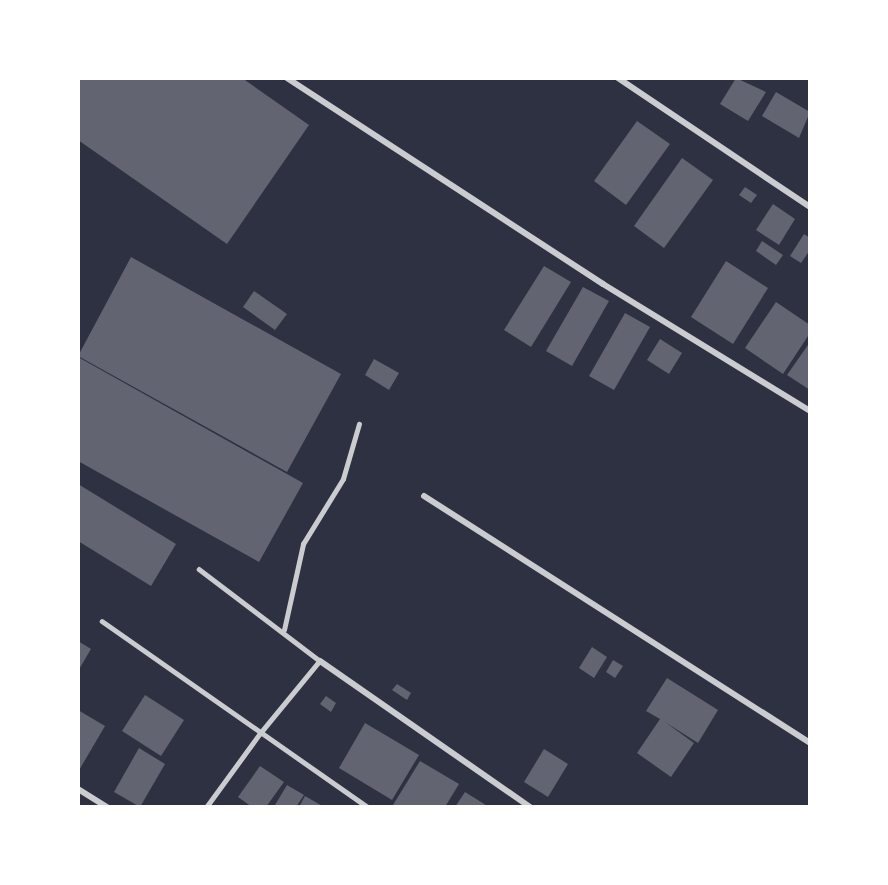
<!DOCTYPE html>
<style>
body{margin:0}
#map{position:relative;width:888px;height:885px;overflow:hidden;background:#2d3142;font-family:Poppins,sans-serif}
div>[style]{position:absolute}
.building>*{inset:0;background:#626471}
.service>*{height:4.5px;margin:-2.25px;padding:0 2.25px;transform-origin:2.25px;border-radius:2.25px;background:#caccd0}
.minor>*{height:6px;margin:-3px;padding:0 3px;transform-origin:3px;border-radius:3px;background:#caccd0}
span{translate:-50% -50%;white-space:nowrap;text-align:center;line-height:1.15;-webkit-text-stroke:4.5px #fff;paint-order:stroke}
.frame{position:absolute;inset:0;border:80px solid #fff;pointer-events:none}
</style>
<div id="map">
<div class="building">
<i style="clip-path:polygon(78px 78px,242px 78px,309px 125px,227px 244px,78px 140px)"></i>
<i style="clip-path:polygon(736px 78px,766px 92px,748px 121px,720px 104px)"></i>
<i style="clip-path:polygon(776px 92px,810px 112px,799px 138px,762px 116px)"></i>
<i style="clip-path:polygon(637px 121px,670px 144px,626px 205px,594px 181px)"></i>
<i style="clip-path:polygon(682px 158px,713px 180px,664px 248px,634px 226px)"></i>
<i style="clip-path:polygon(745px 187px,757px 195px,751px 203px,739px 195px)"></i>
<i style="clip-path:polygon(773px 204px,795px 219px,779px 245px,756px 230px)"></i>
<i style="clip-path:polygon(804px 234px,810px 238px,810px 250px,801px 263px,790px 256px)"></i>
<i style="clip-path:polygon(762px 241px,783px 255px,776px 265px,756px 251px)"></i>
<i style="clip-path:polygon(131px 257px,341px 374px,287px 472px,78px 356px)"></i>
<i style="clip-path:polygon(726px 261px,768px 288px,733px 344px,691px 317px)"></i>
<i style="clip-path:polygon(544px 266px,571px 282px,531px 347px,504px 330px)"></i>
<i style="clip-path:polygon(583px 287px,609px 301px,572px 366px,546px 351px)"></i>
<i style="clip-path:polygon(254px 291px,287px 314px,275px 330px,243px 307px)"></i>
<i style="clip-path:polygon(776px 302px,810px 325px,810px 333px,783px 374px,745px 348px)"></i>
<i style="clip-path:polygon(625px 313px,650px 327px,614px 390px,589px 376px)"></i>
<i style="clip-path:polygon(660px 339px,682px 353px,669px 374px,647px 360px)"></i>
<i style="clip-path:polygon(810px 342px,810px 390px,787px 375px)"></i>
<i style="clip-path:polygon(78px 357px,303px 483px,259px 562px,78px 461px)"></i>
<i style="clip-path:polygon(374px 359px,399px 373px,389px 390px,365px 375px)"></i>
<i style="clip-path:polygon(78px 484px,176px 544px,151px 586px,78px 541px)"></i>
<i style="clip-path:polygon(78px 641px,91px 649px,78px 671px)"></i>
<i style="clip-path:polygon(592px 647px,607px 657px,594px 678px,579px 668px)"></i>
<i style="clip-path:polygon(613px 660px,623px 666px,615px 678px,606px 672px)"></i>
<i style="clip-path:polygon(667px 678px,718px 710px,698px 743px,665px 722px,694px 743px,671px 777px,637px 753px,660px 719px,646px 711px)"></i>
<i style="clip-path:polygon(397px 684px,411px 693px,407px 700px,392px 690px)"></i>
<i style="clip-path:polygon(145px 695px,184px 720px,161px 756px,122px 731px)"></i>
<i style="clip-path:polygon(326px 696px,336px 703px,331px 712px,320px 704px)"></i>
<i style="clip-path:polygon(78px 710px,105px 726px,78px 772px)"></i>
<i style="clip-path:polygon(365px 723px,419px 755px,392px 800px,339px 768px)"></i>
<i style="clip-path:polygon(139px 748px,165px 764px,140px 807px,114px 792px)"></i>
<i style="clip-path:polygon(544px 749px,568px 764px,548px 797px,524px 782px)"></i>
<i style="clip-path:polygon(420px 761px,459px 784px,445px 807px,393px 805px)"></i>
<i style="clip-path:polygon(260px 766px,284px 782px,266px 807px,252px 807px,238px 797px)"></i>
<i style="clip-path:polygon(287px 785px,304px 795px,296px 807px,275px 805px)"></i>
<i style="clip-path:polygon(465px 792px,489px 807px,455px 807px)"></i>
<i style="clip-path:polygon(305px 796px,324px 807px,299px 807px)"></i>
</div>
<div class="service">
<i style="left:199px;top:569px;width:152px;rotate:37.2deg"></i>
<i style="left:320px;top:661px;width:94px;rotate:129.4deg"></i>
<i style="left:260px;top:734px;width:90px;rotate:126deg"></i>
<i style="left:102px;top:621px;width:325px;rotate:35deg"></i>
<i style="left:284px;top:630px;width:88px;rotate:-77.5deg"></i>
<i style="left:303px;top:544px;width:76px;rotate:-58.4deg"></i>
<i style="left:343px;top:479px;width:57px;rotate:-73.8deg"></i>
</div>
<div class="minor">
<i style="left:287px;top:78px;width:377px;rotate:33.1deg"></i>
<i style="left:603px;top:284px;width:243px;rotate:31.5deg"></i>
<i style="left:618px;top:78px;width:231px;rotate:33.9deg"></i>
<i style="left:424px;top:496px;width:458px;rotate:32.6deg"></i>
<i style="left:320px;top:661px;width:256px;rotate:34.8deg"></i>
<i style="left:78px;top:789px;width:34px;rotate:32deg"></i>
</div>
<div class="frame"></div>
</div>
